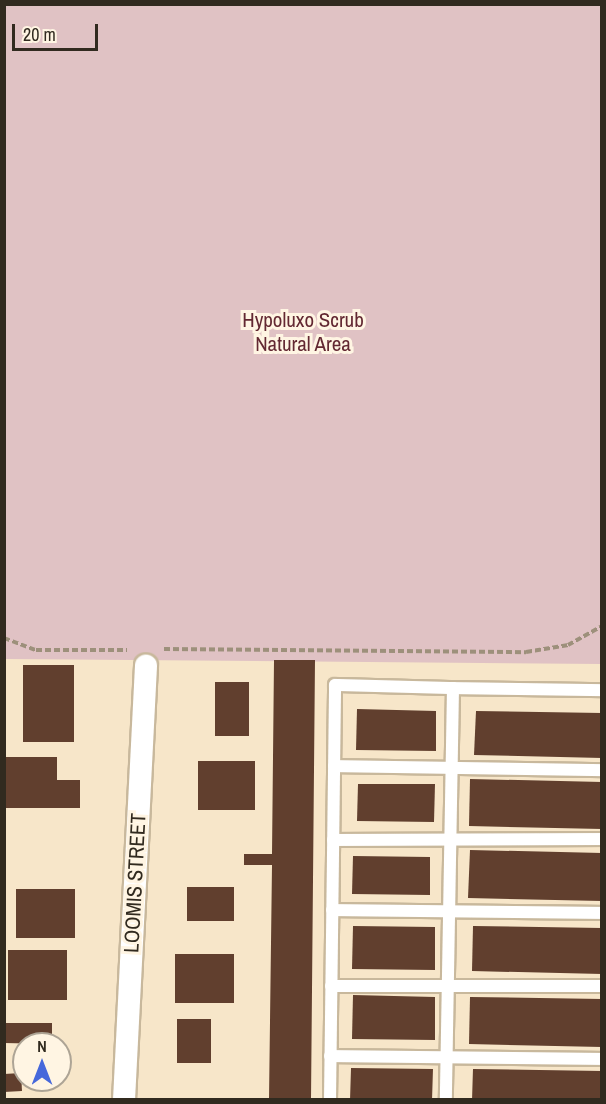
<!DOCTYPE html>
<style>
body{margin:0}
#map{position:relative;width:606px;height:1104px;overflow:hidden;background:#f7e6c9;font-family:"Archivo Narrow",sans-serif}
div>[style]{position:absolute}
.green>*{inset:0;background:#e0c2c4}
.building>*{inset:0;background:#613f2e}
.path>*{height:4px;margin-top:-2px;transform-origin:0;background:repeating-linear-gradient(90deg,#9d907b 0 6px,transparent 0 9px)}
.roads{filter:drop-shadow(2px 0 #c8b89c) drop-shadow(-2px 0 #c8b89c) drop-shadow(0 2px #c8b89c) drop-shadow(0 -2px #c8b89c)}
.lane>*{height:12px;margin:-6px;padding:0 6px;transform-origin:6px;border-radius:6px;background:#fff}
.street>*{height:22px;margin:-11px;padding:0 11px;transform-origin:11px;border-radius:11px;background:#fff}
span{translate:-50% -50%;white-space:nowrap;text-align:center;line-height:1.15;-webkit-text-stroke:6px #fff5e3;paint-order:stroke}
.park-label{font-size:21px;color:#632832}
.street-label{font-size:21px;color:#312a1f}
.frame{position:absolute;inset:0;border:6px solid #312a1f;pointer-events:none}
.north{position:absolute;left:12px;top:1032px;width:60px;height:60px;box-sizing:border-box;background:#fff5e3;border:2px solid #ada495;border-radius:50%;rotate:0deg;font-size:16px;font-weight:700;line-height:24px;text-align:center;color:#312a1f}
.north::after{content:'';display:block;margin:auto;width:21px;height:27px;background:#4668db;clip-path:polygon(50% 0,100% 100%,50% 72%,0 100%)}
.scale{position:absolute;left:12px;top:24px;width:86px;height:27px;box-sizing:border-box;border:3px solid #312a1f;border-top:0;padding-left:8px;font-size:18px;line-height:21px;white-space:nowrap;color:#312a1f;-webkit-text-stroke:4px #fff5e3;paint-order:stroke}
</style>
<div id="map">
<div class="green">
<i style="clip-path:polygon(5px 5px,601px 5px,601px 664px,5px 659px)"></i>
</div>
<div class="building">
<i style="clip-path:polygon(274px 660px,315px 660px,311px 1100px,269px 1100px,272px 865px,244px 865px,244px 854px,272px 854px)"></i>
<i style="clip-path:polygon(23px 665px,74px 665px,74px 742px,23px 742px)"></i>
<i style="clip-path:polygon(215px 682px,249px 682px,249px 736px,215px 736px)"></i>
<i style="clip-path:polygon(357px 709px,436px 711px,436px 751px,356px 750px)"></i>
<i style="clip-path:polygon(476px 711px,602px 713px,602px 758px,474px 755px)"></i>
<i style="clip-path:polygon(5px 757px,57px 757px,57px 780px,80px 780px,80px 808px,5px 808px)"></i>
<i style="clip-path:polygon(198px 761px,255px 761px,255px 810px,198px 810px)"></i>
<i style="clip-path:polygon(470px 779px,602px 782px,602px 829px,469px 826px)"></i>
<i style="clip-path:polygon(358px 784px,435px 784px,434px 822px,357px 821px)"></i>
<i style="clip-path:polygon(470px 850px,602px 853px,602px 901px,468px 898px)"></i>
<i style="clip-path:polygon(353px 856px,430px 857px,430px 895px,352px 894px)"></i>
<i style="clip-path:polygon(187px 887px,234px 887px,234px 921px,187px 921px)"></i>
<i style="clip-path:polygon(16px 889px,75px 889px,75px 938px,16px 938px)"></i>
<i style="clip-path:polygon(353px 926px,435px 927px,435px 970px,352px 969px)"></i>
<i style="clip-path:polygon(473px 926px,602px 928px,602px 974px,472px 971px)"></i>
<i style="clip-path:polygon(8px 950px,67px 950px,67px 1000px,8px 1000px)"></i>
<i style="clip-path:polygon(175px 954px,234px 954px,234px 1003px,175px 1003px)"></i>
<i style="clip-path:polygon(353px 995px,435px 997px,435px 1040px,352px 1039px)"></i>
<i style="clip-path:polygon(470px 997px,602px 999px,602px 1047px,469px 1044px)"></i>
<i style="clip-path:polygon(177px 1019px,211px 1019px,211px 1063px,177px 1063px)"></i>
<i style="clip-path:polygon(4px 1023px,52px 1023px,52px 1044px,4px 1043px)"></i>
<i style="clip-path:polygon(351px 1068px,433px 1069px,432px 1100px,350px 1100px)"></i>
<i style="clip-path:polygon(473px 1069px,602px 1071px,602px 1100px,472px 1100px)"></i>
<i style="clip-path:polygon(21px 1073px,22px 1091px,4px 1092px,4px 1074px)"></i>
</div>
<div class="path">
<i style="left:4px;top:638px;width:34px;rotate:21deg"></i>
<i style="left:36px;top:650px;width:91px"></i>
<i style="left:164px;top:649px;width:362px;rotate:0.5deg"></i>
<i style="left:526px;top:652px;width:43px;rotate:-9.5deg"></i>
<i style="left:568px;top:645px;width:39px;rotate:-29deg"></i>
</div>
<div class="roads">
<div class="lane">
<i style="left:453px;top:688px;width:149px;rotate:0.8deg"></i>
<i style="left:334px;top:766px;width:268px;rotate:0.9deg"></i>
<i style="left:333px;top:840px;width:269px;rotate:-0.2deg"></i>
<i style="left:332px;top:910px;width:270px;rotate:0.6deg"></i>
<i style="left:331px;top:986px;width:271px"></i>
<i style="left:330px;top:1056px;width:272px;rotate:0.6deg"></i>
<i style="left:330px;top:1100px;width:415px;rotate:-89.3deg"></i>
<i style="left:335px;top:685px;width:118px;rotate:1.5deg"></i>
<i style="left:453px;top:688px;width:412px;rotate:91deg"></i>
</div>
<div class="street">
<i style="left:124px;top:1100px;width:435px;rotate:-87.1deg"></i>
</div>
</div>
<div class="park-label">
<span style="left:303px;top:332px">Hypoluxo Scrub<br>Natural Area</span>
</div>
<div class="street-label">
<span style="left:135px;top:883px;rotate:-87deg">LOOMIS STREET</span>
</div>
<div class="frame"></div>
<div class="north">N</div>
<div class="scale">20 m</div>
</div>
